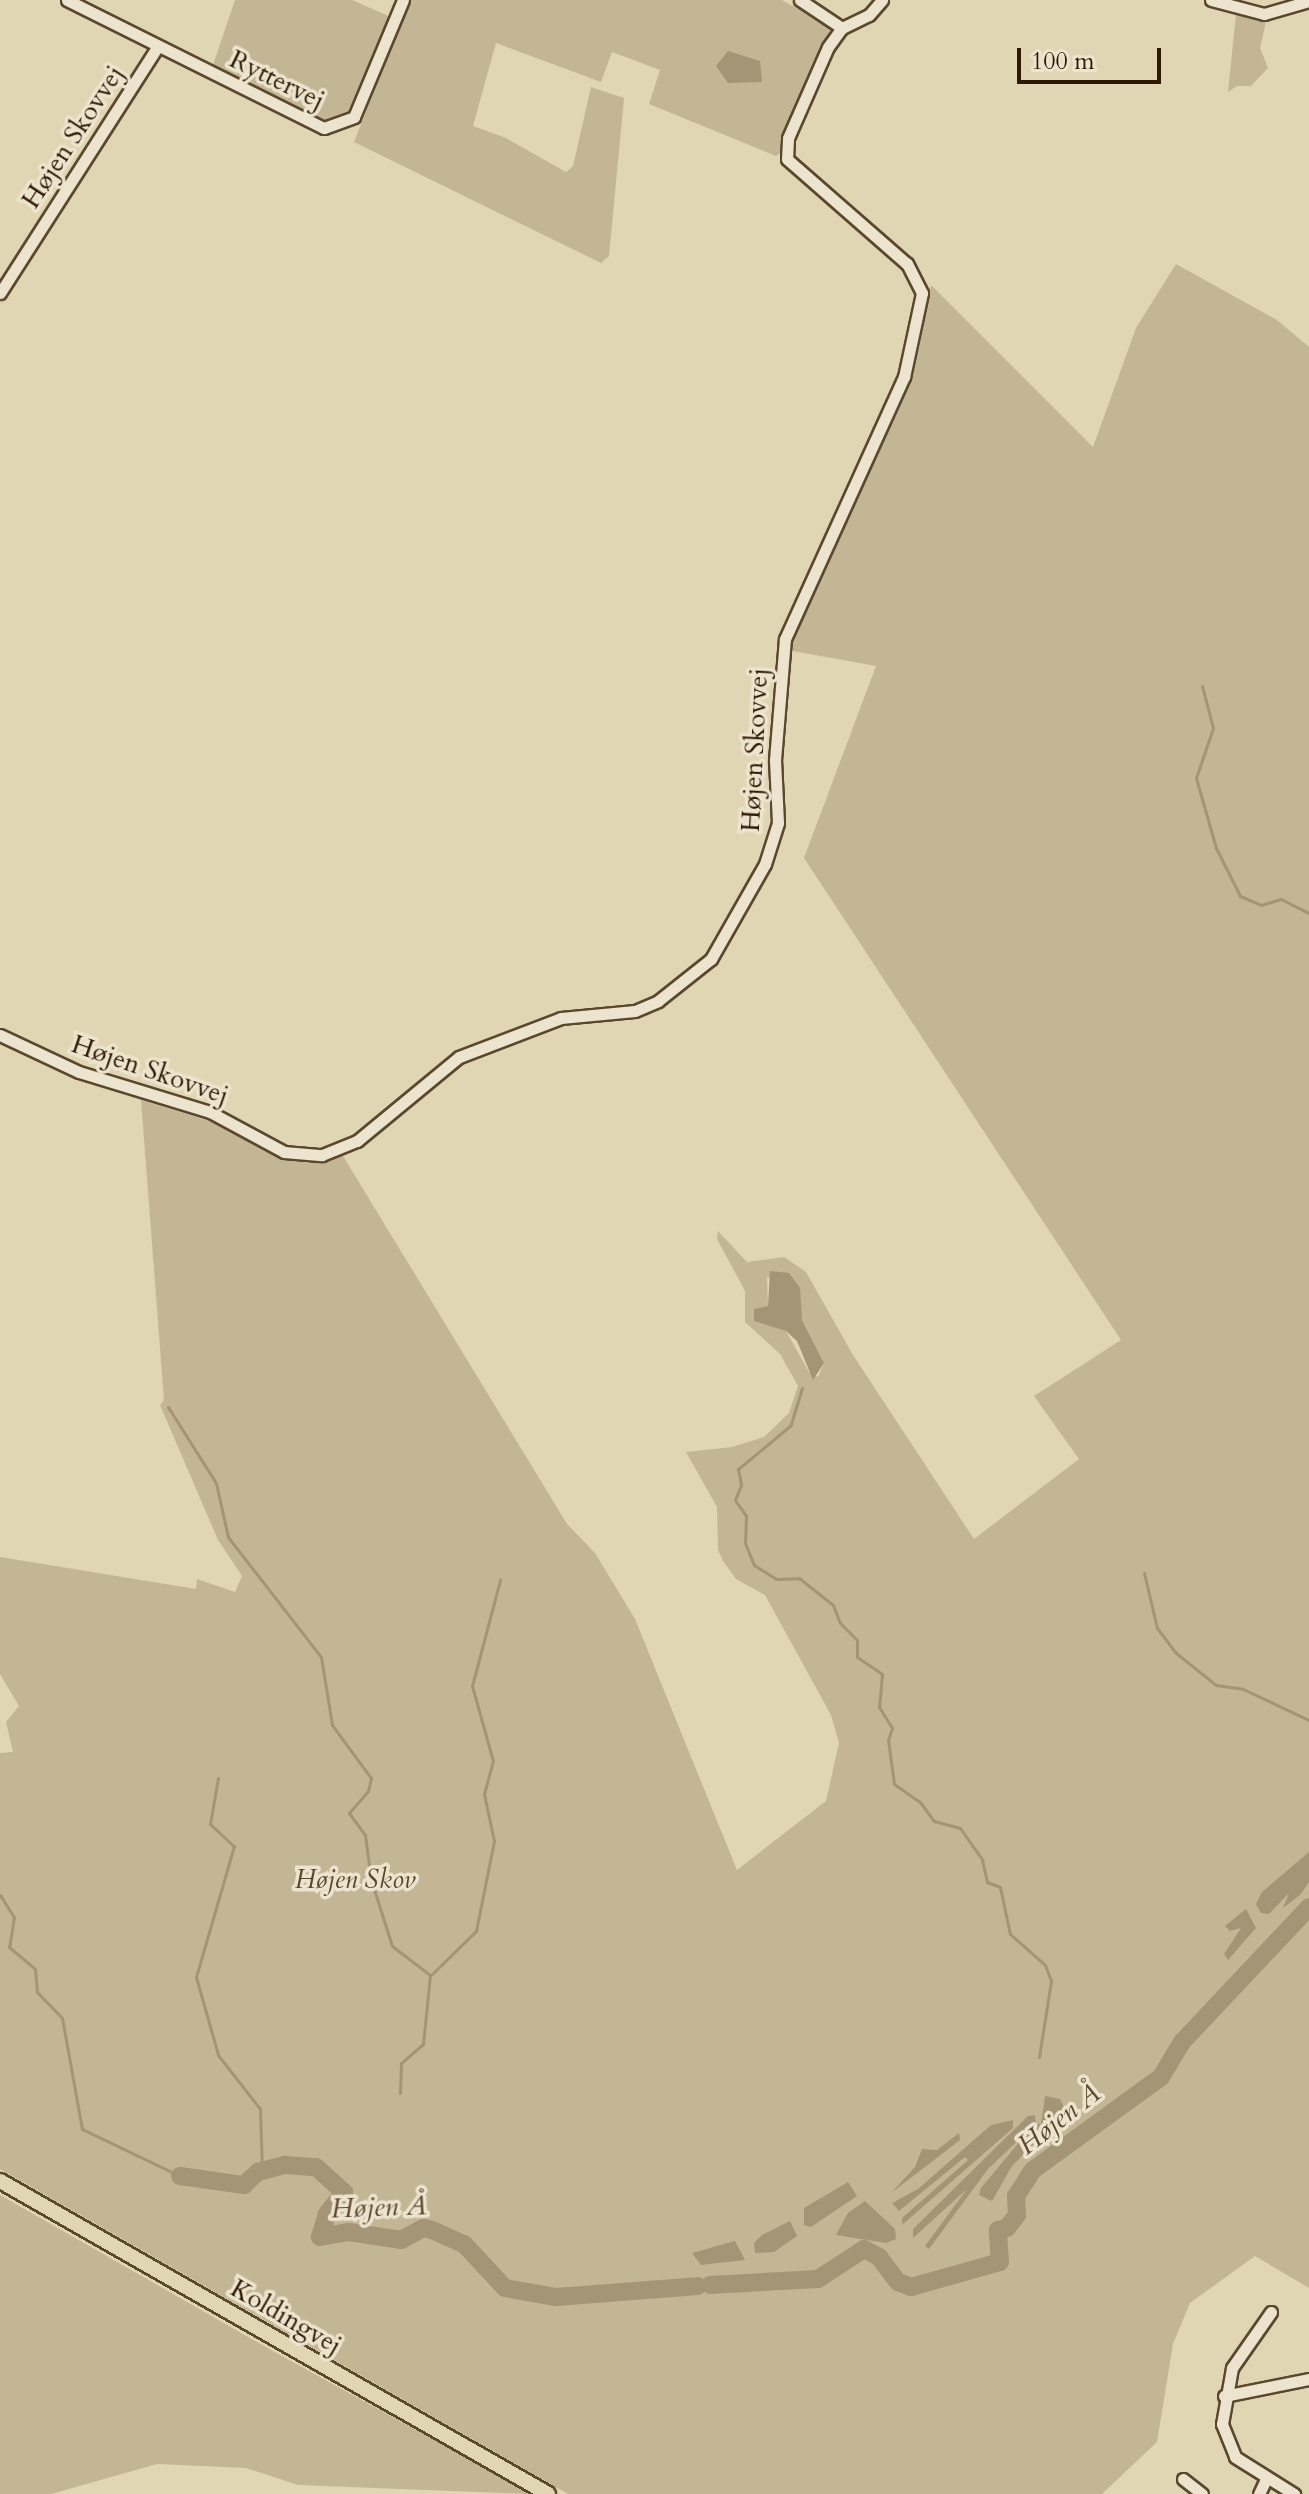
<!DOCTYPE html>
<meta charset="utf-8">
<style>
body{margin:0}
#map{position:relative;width:1309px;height:2494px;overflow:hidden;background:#e1d6b3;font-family:Cardo,serif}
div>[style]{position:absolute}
.green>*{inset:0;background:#c2b695}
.water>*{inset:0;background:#a49576}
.stream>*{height:3px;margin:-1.5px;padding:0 1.5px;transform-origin:1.5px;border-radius:1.5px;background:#a49576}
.river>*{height:18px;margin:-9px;padding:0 9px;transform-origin:9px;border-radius:9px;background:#a49576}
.roads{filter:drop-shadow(2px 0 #5a482d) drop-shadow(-2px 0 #5a482d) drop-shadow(0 2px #5a482d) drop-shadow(0 -2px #5a482d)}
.minor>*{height:11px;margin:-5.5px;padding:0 5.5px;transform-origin:5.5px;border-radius:5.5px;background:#ece4ce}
.major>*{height:14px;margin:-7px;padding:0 7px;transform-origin:7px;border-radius:7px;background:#e1d6b3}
span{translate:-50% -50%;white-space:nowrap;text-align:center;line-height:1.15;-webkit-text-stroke:7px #ece4ce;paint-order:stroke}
.street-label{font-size:26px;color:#2d1800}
.park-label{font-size:26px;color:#5a472d;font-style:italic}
.water-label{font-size:28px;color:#5d4a2f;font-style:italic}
.scale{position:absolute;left:1017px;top:48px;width:144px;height:36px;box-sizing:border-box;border:4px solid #2d1800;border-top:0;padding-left:10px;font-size:24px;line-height:28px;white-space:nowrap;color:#2d1800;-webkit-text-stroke:6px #ece4ce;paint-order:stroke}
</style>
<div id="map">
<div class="green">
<i style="clip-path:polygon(235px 0,352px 0,393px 18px,346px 118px,324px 122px,212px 68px)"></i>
<i style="clip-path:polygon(410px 0,782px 0,831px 28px,783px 151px,776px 156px,649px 104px,660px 70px,612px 52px,601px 82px,496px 43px,473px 126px,506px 138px,566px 172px,573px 166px,591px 87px,624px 98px,609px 256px,601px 263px,354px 142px)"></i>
<i style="clip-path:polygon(1236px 14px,1267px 17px,1260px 48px,1268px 68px,1251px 86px,1237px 86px,1228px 92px)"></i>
<i style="clip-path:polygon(evenodd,1176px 264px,1277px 320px,1309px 347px,1309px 2288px,1255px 2256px,1190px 2303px,1173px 2344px,1157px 2442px,1102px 2494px,568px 2494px,0 2169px,0 1753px,13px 1752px,6px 1722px,19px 1706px,0 1674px,0 1557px,196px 1589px,197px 1579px,235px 1592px,242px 1576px,218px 1540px,160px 1405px,164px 1400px,141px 1100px,223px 1125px,288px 1159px,309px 1163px,343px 1156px,567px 1524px,595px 1553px,635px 1619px,737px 1870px,826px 1801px,839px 1743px,831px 1715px,765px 1595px,736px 1579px,723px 1561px,718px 1550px,717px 1507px,686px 1452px,732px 1447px,764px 1437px,789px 1413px,798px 1386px,780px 1354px,745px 1322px,745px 1291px,717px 1239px,718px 1231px,747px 1262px,784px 1257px,806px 1272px,853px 1355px,974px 1539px,1079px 1459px,1034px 1396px,1121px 1340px,804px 858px,876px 666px,787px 650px,790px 637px,898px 407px,919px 349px,931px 285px,1093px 447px,1136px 328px,1176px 264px,767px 1277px,798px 1290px,802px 1320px,824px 1363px,818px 1377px,809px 1372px,786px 1331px,776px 1323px,758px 1323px,754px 1309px,768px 1306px,767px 1277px)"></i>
<i style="clip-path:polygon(0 2195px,271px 2350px,532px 2494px,298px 2485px,246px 2468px,157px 2464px,51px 2494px,0 2494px)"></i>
</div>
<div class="water">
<i style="clip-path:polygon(728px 51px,760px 61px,762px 82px,728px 83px,716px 66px)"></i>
<i style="clip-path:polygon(770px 1271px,789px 1273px,800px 1288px,802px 1320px,824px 1363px,813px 1380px,797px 1341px,786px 1331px,754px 1321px,754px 1309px,768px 1306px)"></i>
<i style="clip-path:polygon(1309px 1852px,1309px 1882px,1301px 1894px,1283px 1908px,1289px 1893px,1269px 1914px,1261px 1913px,1256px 1904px,1262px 1892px)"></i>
<i style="clip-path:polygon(1246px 1909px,1256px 1928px,1228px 1960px,1224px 1954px,1241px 1928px,1230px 1931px,1225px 1926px)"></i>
<i style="clip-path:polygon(1045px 2096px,1060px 2099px,1066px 2111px,1012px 2166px,992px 2201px,979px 2195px,981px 2188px,1031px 2128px,988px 2169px,929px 2249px,925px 2246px,967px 2189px,913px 2238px,913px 2229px,1028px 2116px,1035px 2115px,1036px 2124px,1041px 2124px)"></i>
<i style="clip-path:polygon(1013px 2120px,1013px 2128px,902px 2225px,902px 2218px,968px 2160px,965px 2157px,899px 2211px,892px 2203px,918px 2189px,991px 2125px)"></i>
<i style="clip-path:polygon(959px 2133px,960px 2140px,891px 2193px,915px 2167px,922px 2149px,937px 2150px)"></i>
<i style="clip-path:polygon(848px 2182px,857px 2196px,811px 2227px,804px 2225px,804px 2208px)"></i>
<i style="clip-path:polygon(865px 2201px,895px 2229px,896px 2239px,886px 2243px,836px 2235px,848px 2213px)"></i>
<i style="clip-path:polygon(790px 2221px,797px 2236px,774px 2252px,755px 2253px,754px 2243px,762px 2235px)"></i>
<i style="clip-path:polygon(735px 2241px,745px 2260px,701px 2265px,692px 2253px)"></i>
</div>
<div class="stream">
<i style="left:1202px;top:686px;width:43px;rotate:75.3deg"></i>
<i style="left:1213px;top:728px;width:53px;rotate:108.8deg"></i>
<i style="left:1196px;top:778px;width:73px;rotate:74.1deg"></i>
<i style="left:1216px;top:848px;width:54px;rotate:63.4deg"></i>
<i style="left:1240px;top:896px;width:23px;rotate:23deg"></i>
<i style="left:1261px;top:905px;width:21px;rotate:-17deg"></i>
<i style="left:1281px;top:899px;width:31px;rotate:27deg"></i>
<i style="left:802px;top:1388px;width:39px;rotate:107deg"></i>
<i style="left:791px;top:1425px;width:69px;rotate:140.3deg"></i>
<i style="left:738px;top:1469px;width:16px;rotate:79deg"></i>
<i style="left:741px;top:1485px;width:16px;rotate:112deg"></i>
<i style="left:735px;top:1500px;width:19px;rotate:55deg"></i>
<i style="left:746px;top:1516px;width:27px;rotate:92deg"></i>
<i style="left:745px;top:1543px;width:24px;rotate:68deg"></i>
<i style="left:754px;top:1565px;width:26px;rotate:32deg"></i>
<i style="left:776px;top:1579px;width:23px;rotate:-2deg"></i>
<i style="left:799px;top:1578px;width:43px;rotate:38.5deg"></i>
<i style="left:833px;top:1605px;width:19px;rotate:69deg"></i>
<i style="left:840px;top:1623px;width:24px;rotate:45deg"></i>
<i style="left:857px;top:1640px;width:17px;rotate:90deg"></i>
<i style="left:857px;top:1657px;width:30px;rotate:34deg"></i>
<i style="left:882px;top:1674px;width:33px;rotate:95deg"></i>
<i style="left:879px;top:1707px;width:25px;rotate:58deg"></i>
<i style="left:892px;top:1728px;width:13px;rotate:108deg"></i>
<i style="left:888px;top:1740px;width:44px;rotate:82.2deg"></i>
<i style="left:894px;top:1784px;width:32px;rotate:35deg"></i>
<i style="left:920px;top:1802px;width:24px;rotate:54deg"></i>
<i style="left:934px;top:1821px;width:27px;rotate:15deg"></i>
<i style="left:960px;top:1828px;width:39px;rotate:55deg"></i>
<i style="left:982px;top:1860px;width:23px;rotate:77deg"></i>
<i style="left:987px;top:1882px;width:14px;rotate:21deg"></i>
<i style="left:1000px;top:1887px;width:48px;rotate:78deg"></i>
<i style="left:1010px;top:1934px;width:47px;rotate:41.5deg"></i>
<i style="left:1045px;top:1965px;width:17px;rotate:69deg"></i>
<i style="left:1051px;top:1981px;width:77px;rotate:99deg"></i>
<i style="left:168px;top:1407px;width:90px;rotate:57.7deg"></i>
<i style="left:216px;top:1483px;width:55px;rotate:77.5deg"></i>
<i style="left:228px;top:1537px;width:152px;rotate:52.2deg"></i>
<i style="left:321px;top:1657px;width:69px;rotate:80.8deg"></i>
<i style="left:332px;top:1725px;width:66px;rotate:53.7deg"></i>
<i style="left:371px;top:1778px;width:13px;rotate:103deg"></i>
<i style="left:368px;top:1791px;width:29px;rotate:131deg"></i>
<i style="left:349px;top:1813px;width:27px;rotate:54deg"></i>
<i style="left:365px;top:1835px;width:45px;rotate:82.4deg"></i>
<i style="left:371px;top:1880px;width:69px;rotate:72.3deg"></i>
<i style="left:392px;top:1946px;width:48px;rotate:37.3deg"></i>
<i style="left:430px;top:1975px;width:69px;rotate:95.8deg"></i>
<i style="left:423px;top:2044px;width:29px;rotate:139deg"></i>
<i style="left:401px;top:2063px;width:30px;rotate:92deg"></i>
<i style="left:1144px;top:1573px;width:57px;rotate:76.7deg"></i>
<i style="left:1157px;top:1628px;width:31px;rotate:53deg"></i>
<i style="left:1176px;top:1653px;width:51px;rotate:38.7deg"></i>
<i style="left:1216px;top:1685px;width:27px;rotate:8deg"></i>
<i style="left:1243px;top:1689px;width:73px;rotate:25.2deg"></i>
<i style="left:218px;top:1778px;width:47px;rotate:99.9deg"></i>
<i style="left:210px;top:1824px;width:33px;rotate:43deg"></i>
<i style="left:234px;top:1846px;width:136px;rotate:106.2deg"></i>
<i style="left:196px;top:1977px;width:81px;rotate:74.2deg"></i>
<i style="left:218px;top:2055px;width:68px;rotate:52.1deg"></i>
<i style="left:260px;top:2109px;width:62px;rotate:88.2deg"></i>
<i style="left:0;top:1895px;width:26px;rotate:58deg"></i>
<i style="left:14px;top:1917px;width:30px;rotate:99deg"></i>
<i style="left:9px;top:1947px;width:34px;rotate:40deg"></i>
<i style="left:35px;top:1969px;width:23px;rotate:85deg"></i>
<i style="left:37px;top:1992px;width:36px;rotate:46deg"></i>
<i style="left:62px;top:2018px;width:113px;rotate:79.8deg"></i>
<i style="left:82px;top:2129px;width:109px;rotate:25.6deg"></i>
<i style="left:432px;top:1974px;width:62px;rotate:-44.3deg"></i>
<i style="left:476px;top:1931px;width:92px;rotate:-78.7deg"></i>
<i style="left:494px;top:1841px;width:48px;rotate:-102deg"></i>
<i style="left:484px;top:1794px;width:34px;rotate:-75deg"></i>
<i style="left:493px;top:1761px;width:78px;rotate:-105.6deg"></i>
<i style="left:472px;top:1686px;width:110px;rotate:-75.2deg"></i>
</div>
<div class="river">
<i style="left:180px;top:2176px;width:65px;rotate:8deg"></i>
<i style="left:244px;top:2185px;width:19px;rotate:-43deg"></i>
<i style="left:258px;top:2172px;width:28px;rotate:-15deg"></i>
<i style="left:285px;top:2165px;width:31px;rotate:4deg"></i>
<i style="left:316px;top:2167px;width:38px;rotate:42deg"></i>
<i style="left:344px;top:2192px;width:28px;rotate:128deg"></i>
<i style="left:327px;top:2214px;width:24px;rotate:107deg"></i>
<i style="left:320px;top:2237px;width:29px;rotate:-10deg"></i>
<i style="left:349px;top:2232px;width:53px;rotate:8.7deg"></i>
<i style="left:401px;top:2240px;width:26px;rotate:-28deg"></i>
<i style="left:424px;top:2228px;width:8px;rotate:14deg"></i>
<i style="left:432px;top:2230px;width:35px;rotate:24deg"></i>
<i style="left:464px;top:2244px;width:60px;rotate:47deg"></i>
<i style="left:505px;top:2288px;width:52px;rotate:10deg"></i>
<i style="left:556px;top:2297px;width:142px;rotate:-4.4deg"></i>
<i style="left:710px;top:2285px;width:108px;rotate:-3.2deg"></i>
<i style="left:818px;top:2279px;width:55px;rotate:-33.1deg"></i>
<i style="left:864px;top:2249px;width:17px;rotate:28deg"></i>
<i style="left:879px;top:2257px;width:31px;rotate:53deg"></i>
<i style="left:898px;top:2282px;width:14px;rotate:21deg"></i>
<i style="left:911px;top:2287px;width:92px;rotate:-15.7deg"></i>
<i style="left:1000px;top:2262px;width:32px;rotate:-94deg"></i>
<i style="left:998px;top:2230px;width:9px;rotate:-13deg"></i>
<i style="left:1007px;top:2228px;width:16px;rotate:-52deg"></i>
<i style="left:1017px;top:2215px;width:19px;rotate:-93deg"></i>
<i style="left:1016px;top:2196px;width:31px;rotate:-57deg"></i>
<i style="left:1033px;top:2170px;width:158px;rotate:-36deg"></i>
<i style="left:1161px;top:2077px;width:41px;rotate:-59deg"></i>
<i style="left:1182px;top:2042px;width:185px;rotate:-46.7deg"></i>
</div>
<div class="roads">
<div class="minor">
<i style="left:67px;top:0;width:287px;rotate:26.5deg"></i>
<i style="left:324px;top:128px;width:32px;rotate:-20deg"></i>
<i style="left:354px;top:117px;width:127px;rotate:-67.3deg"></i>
<i style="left:800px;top:0;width:50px;rotate:33.7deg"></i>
<i style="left:1211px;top:0;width:55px;rotate:14.8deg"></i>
<i style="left:1264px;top:14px;width:47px;rotate:-16.1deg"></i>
<i style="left:0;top:293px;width:293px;rotate:-57.4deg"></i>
<i style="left:0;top:1035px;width:87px;rotate:25.1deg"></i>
<i style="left:79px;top:1072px;width:137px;rotate:17deg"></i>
<i style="left:210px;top:1112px;width:84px;rotate:28.4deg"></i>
<i style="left:284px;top:1152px;width:38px;rotate:5deg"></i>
<i style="left:322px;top:1155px;width:38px;rotate:-22deg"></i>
<i style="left:357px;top:1141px;width:132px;rotate:-39.5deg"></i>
<i style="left:459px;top:1057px;width:109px;rotate:-20.9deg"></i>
<i style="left:561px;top:1018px;width:74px;rotate:-5.4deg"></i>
<i style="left:635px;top:1011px;width:25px;rotate:-23deg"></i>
<i style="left:658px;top:1001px;width:68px;rotate:-38.4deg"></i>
<i style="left:711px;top:959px;width:109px;rotate:-60.4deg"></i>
<i style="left:765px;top:864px;width:43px;rotate:-72.4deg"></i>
<i style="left:778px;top:823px;width:63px;rotate:-92.7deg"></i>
<i style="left:775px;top:760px;width:121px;rotate:-85.3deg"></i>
<i style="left:785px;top:639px;width:288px;rotate:-65.6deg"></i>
<i style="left:904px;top:377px;width:86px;rotate:-77.9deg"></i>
<i style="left:922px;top:293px;width:33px;rotate:-117deg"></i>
<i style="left:907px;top:264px;width:159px;rotate:-138.8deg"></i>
<i style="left:787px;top:159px;width:21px;rotate:-87deg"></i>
<i style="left:788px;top:138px;width:99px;rotate:-66.3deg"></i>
<i style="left:828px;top:47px;width:24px;rotate:-54deg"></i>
<i style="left:842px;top:28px;width:30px;rotate:-26deg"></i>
<i style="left:869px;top:15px;width:20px;rotate:-49deg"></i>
<i style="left:1271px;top:2312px;width:68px;rotate:124.9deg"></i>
<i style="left:1232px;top:2368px;width:57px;rotate:100.1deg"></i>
<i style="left:1222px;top:2424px;width:35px;rotate:68deg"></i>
<i style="left:1235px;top:2457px;width:70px;rotate:32.1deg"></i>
<i style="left:1224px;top:2396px;width:87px;rotate:-11.3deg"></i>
<i style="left:1183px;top:2479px;width:24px;rotate:38deg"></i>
<i style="left:1259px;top:2494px;width:17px;rotate:-65deg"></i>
</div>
<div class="major">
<i style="left:0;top:2181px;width:631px;rotate:29.73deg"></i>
</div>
</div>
<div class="street-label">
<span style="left:277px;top:80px;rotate:26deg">Ryttervej</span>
<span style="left:73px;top:137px;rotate:-57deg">Højen Skovvej</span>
<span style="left:755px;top:750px;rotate:-87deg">Højen Skovvej</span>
<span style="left:150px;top:1070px;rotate:19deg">Højen Skovvej</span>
<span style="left:286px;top:2317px;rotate:30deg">Koldingvej</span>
</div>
<div class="park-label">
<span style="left:355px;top:1880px">Højen Skov</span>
</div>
<div class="water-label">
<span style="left:1059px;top:2119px;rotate:-38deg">Højen Å</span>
<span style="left:379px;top:2207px;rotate:-2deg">Højen Å</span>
</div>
<div class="scale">100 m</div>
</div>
